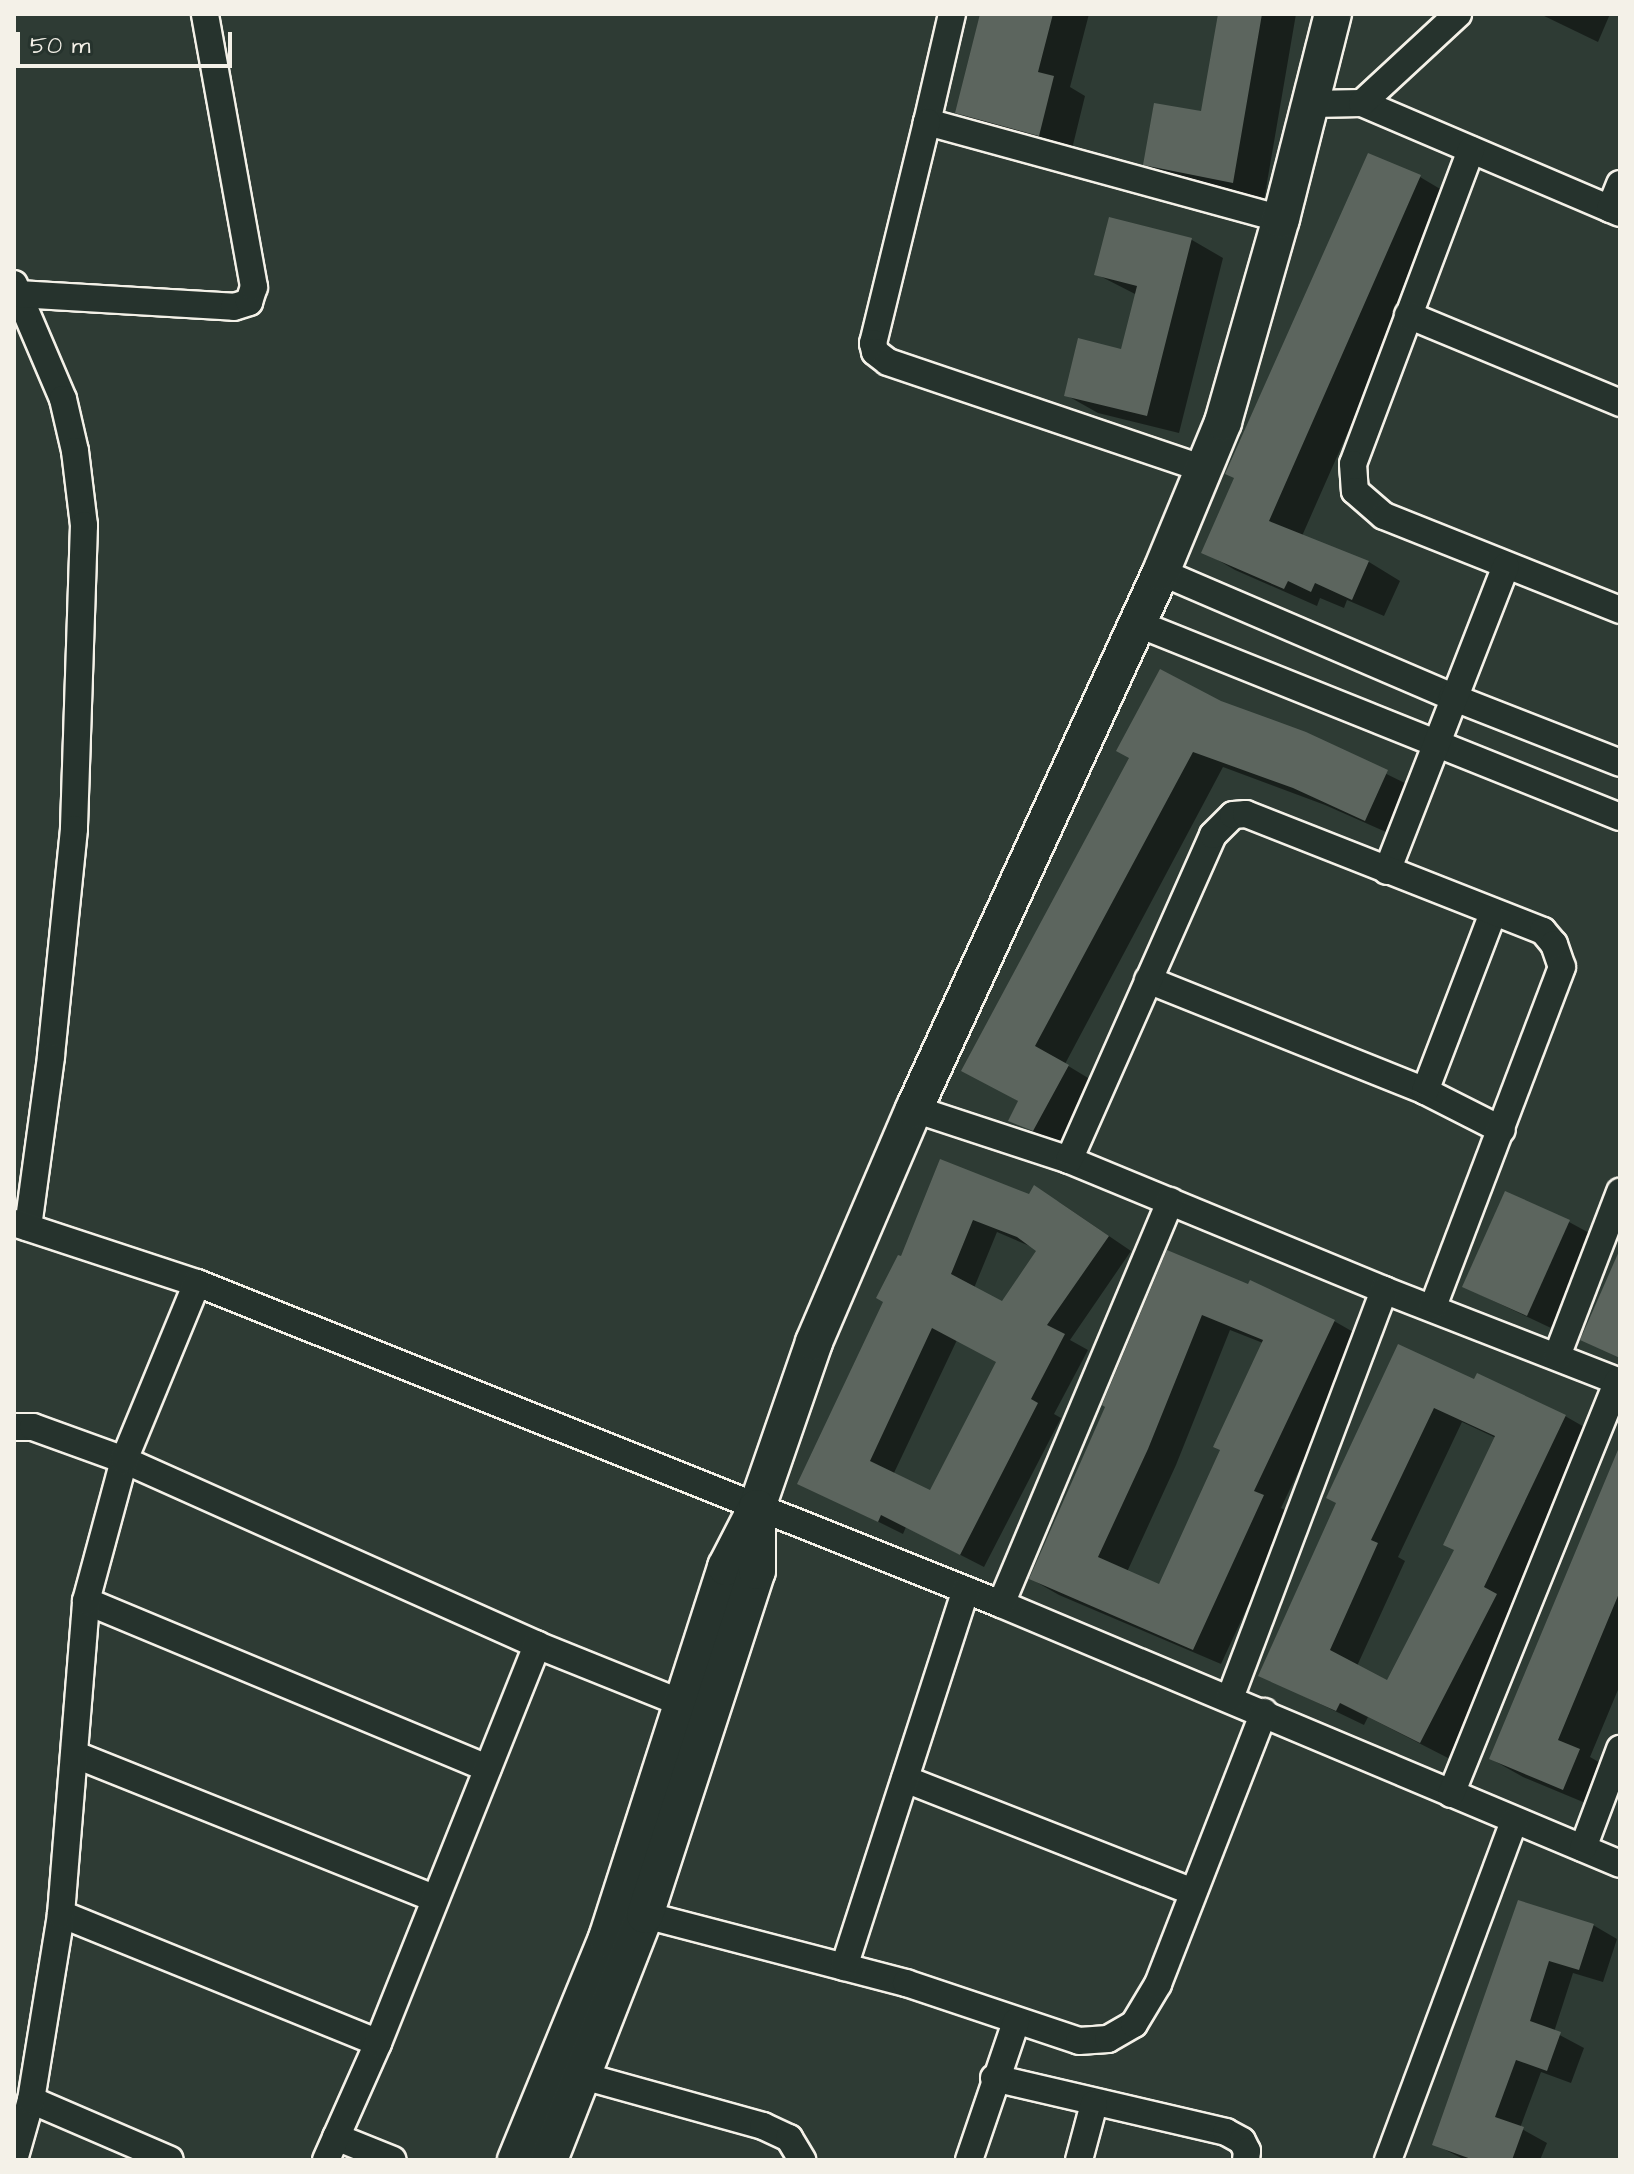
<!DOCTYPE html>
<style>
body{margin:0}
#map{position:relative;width:1634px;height:2174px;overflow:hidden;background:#2e3b34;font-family:"Architects Daughter",sans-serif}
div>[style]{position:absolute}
.shadow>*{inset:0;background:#0007}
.building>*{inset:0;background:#5c655e}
.roads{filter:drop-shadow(2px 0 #f4f1e8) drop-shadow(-2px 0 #f4f1e8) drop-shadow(0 2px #f4f1e8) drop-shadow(0 -2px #f4f1e8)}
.street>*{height:26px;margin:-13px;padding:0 13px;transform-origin:13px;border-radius:13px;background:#26332d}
.secondary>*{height:36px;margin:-18px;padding:0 18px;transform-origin:18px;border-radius:18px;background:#26332d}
span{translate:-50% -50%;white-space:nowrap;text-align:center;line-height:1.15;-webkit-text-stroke:6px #26332d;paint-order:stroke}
.frame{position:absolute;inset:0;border:16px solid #f4f1e8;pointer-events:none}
.scale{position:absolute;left:16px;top:32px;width:216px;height:36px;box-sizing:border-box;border:4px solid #f4f1e8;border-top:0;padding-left:10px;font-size:24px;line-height:28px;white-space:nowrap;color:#f4f1e8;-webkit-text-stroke:6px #26332d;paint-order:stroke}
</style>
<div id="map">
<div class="shadow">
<i style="clip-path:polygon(982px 14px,1089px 14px,1070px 87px,1085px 96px,1071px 153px,989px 130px,957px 112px)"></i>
<i style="clip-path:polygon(1220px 14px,1296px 14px,1264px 200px,1177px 182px,1145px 164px,1203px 113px)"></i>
<i style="clip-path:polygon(1540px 14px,1610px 14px,1598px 42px)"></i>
<i style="clip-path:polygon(1420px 177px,1452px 196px,1302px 536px,1369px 562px,1400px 581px,1384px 616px,1347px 600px,1344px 608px,1320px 598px,1317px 606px,1235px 570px,1204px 552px)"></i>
<i style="clip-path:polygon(1110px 220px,1192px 240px,1223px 258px,1179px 433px,1098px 413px,1066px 395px,1123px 351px,1137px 295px,1096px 274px)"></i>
<i style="clip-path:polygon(1220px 702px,1305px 734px,1417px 789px,1395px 836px,1325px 805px,1223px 767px,1065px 1064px,1098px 1084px,1064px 1147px,1011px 1120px,1020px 1102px,994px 1087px)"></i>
<i style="clip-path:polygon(evenodd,941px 1162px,1029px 1196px,1059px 1202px,1131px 1251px,1070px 1340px,1088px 1350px,1054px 1414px,1061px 1418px,984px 1567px,906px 1527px,903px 1534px,800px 1483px,886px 1302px,941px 1162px,997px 1232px,1039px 1250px,1002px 1303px,974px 1288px,997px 1232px,941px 1162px,957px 1340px,998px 1362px,931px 1493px,893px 1475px,957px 1340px)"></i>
<i style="clip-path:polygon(1569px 1222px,1593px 1235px,1551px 1328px,1464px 1287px)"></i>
<i style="clip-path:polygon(evenodd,1168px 1253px,1334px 1321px,1362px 1337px,1281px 1508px,1291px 1513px,1221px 1664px,1059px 1595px,1031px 1579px,1108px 1406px,1168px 1253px,1230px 1330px,1263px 1343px,1223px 1450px,1160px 1587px,1127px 1572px,1176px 1465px,1230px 1330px)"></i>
<i style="clip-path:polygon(evenodd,1399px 1347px,1475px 1382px,1565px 1416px,1593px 1432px,1511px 1604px,1523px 1612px,1448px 1758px,1368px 1717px,1364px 1725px,1260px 1675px,1338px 1503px,1399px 1347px,1462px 1422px,1496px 1438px,1456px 1551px,1388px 1683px,1357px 1666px,1405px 1561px,1398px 1557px,1462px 1422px)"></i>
<i style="clip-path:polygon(1620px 1449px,1620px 1685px,1590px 1757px,1611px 1769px,1595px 1807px,1523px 1777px,1491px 1759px)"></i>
<i style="clip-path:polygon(1519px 1902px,1593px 1925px,1617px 1939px,1603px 1982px,1573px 1973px,1554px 2032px,1584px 2048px,1571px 2083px,1541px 2072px,1520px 2128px,1547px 2143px,1540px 2160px,1465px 2160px,1434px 2144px)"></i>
</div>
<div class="building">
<i style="clip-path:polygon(980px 14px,1053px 14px,1038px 72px,1054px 76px,1039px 136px,955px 113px)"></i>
<i style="clip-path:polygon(1218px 14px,1262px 14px,1233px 183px,1143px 165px,1154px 103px,1201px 111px)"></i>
<i style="clip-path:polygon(1368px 153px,1421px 175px,1269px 521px,1369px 561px,1352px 600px,1315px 583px,1311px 592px,1288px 581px,1284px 589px,1201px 553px,1234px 478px,1225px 474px)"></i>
<i style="clip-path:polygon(1109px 217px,1192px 238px,1147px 416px,1064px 396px,1078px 338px,1121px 349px,1137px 286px,1094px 275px)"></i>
<i style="clip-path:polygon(1160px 669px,1221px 701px,1306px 732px,1388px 770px,1365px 821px,1293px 788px,1193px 752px,1035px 1046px,1069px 1065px,1033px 1131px,1008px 1121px,1018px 1101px,961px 1071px,1129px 758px,1116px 751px)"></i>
<i style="clip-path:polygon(evenodd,940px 1159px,1029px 1194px,1034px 1185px,1109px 1236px,1047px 1325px,1065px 1334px,1031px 1399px,1038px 1403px,960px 1555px,881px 1515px,878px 1522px,797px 1484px,883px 1302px,876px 1298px,898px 1255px,901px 1256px,940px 1159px,973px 1220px,1017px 1237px,1036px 1251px,1002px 1301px,951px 1274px,973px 1220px,940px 1159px,932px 1328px,996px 1362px,930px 1490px,870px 1461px,932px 1328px)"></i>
<i style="clip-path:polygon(1505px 1191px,1570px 1220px,1527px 1316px,1462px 1287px)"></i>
<i style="clip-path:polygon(1620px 1249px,1620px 1358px,1580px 1340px)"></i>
<i style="clip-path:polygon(evenodd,1167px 1250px,1248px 1284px,1250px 1280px,1335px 1320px,1254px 1491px,1264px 1495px,1193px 1650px,1029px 1579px,1105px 1407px,1102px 1405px,1167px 1250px,1202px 1315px,1263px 1340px,1213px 1447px,1220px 1450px,1159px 1584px,1098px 1557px,1148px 1449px,1202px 1315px)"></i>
<i style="clip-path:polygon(evenodd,1398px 1344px,1474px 1379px,1477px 1373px,1566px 1415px,1484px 1587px,1497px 1594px,1420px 1743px,1340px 1703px,1336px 1711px,1258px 1676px,1336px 1503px,1326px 1498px,1398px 1344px,1434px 1408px,1495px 1436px,1443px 1545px,1454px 1550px,1387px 1680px,1330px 1650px,1378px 1543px,1371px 1540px,1434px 1408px)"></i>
<i style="clip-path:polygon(1620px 1445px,1620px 1591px,1558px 1740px,1580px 1749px,1563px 1790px,1489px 1759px)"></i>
<i style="clip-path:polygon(1518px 1900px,1594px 1924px,1579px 1970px,1549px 1961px,1530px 2021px,1561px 2032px,1547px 2071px,1516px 2060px,1495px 2117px,1524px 2127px,1512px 2160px,1474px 2160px,1432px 2145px)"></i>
</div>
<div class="roads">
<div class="street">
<i style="left:952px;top:14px;width:111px;rotate:103deg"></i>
<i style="left:927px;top:122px;width:367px;rotate:15.3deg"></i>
<i style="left:1362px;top:103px;width:280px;rotate:23.1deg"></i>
<i style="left:1312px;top:104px;width:50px;rotate:-1.1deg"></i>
<i style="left:1362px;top:103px;width:131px;rotate:-42.8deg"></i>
<i style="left:927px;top:122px;width:228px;rotate:103.7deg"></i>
<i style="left:873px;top:343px;width:9px;rotate:77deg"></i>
<i style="left:875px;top:352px;width:16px;rotate:38deg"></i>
<i style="left:888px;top:362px;width:334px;rotate:18.7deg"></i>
<i style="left:1471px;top:150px;width:335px;rotate:110.6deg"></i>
<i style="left:1353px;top:464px;width:27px;rotate:86deg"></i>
<i style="left:1355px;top:491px;width:38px;rotate:41deg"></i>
<i style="left:1384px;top:516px;width:254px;rotate:21.7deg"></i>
<i style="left:1610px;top:209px;width:27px;rotate:-68deg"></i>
<i style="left:14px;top:284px;width:125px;rotate:66.9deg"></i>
<i style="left:63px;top:399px;width:53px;rotate:77deg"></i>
<i style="left:75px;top:451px;width:75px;rotate:83.1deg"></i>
<i style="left:84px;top:525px;width:304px;rotate:91.9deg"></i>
<i style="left:74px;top:829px;width:229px;rotate:95.8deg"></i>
<i style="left:51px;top:1057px;width:172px;rotate:97.7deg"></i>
<i style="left:18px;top:294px;width:216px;rotate:3.4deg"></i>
<i style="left:234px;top:307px;width:16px;rotate:-18deg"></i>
<i style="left:249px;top:302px;width:16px;rotate:-72deg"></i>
<i style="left:254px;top:287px;width:277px;rotate:-100.2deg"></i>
<i style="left:1408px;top:315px;width:230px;rotate:22.5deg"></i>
<i style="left:1161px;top:572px;width:317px;rotate:23.2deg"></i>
<i style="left:1452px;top:697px;width:180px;rotate:21.4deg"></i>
<i style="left:1136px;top:623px;width:521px;rotate:21.84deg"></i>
<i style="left:1387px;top:871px;width:327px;rotate:-68.7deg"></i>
<i style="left:1148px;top:980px;width:298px;rotate:21.8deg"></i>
<i style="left:1425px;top:1091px;width:86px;rotate:26.9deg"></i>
<i style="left:1425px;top:1091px;width:191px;rotate:-69.1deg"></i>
<i style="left:914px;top:1109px;width:163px;rotate:18.2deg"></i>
<i style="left:1069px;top:1160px;width:341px;rotate:22.4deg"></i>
<i style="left:1384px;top:1290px;width:253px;rotate:21.3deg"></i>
<i style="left:1069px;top:1160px;width:355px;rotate:-66.1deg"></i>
<i style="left:1213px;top:835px;width:28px;rotate:-45deg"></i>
<i style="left:1233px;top:815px;width:13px;rotate:-4deg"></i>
<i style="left:1246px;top:814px;width:319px;rotate:21.5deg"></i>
<i style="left:1543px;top:931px;width:17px;rotate:50deg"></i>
<i style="left:1554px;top:944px;width:24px;rotate:71deg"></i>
<i style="left:1562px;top:967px;width:363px;rotate:110.8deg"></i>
<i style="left:14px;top:1223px;width:193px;rotate:18.2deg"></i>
<i style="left:197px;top:1283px;width:866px;rotate:21.76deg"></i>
<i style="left:1001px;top:1604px;width:671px;rotate:22.78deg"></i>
<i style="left:1557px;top:1356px;width:176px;rotate:-69deg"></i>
<i style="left:14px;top:1427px;width:19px"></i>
<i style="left:33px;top:1427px;width:97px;rotate:19.9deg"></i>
<i style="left:124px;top:1460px;width:453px;rotate:24.1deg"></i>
<i style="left:537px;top:1645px;width:158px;rotate:21.9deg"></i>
<i style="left:86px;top:1601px;width:435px;rotate:22.6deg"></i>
<i style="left:1001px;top:1604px;width:437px;rotate:-67.2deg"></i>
<i style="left:1230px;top:1698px;width:436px;rotate:-69.3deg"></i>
<i style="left:76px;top:1755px;width:386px;rotate:21.8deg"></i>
<i style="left:905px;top:1779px;width:309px;rotate:21.4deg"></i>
<i style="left:1451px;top:1794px;width:445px;rotate:-68deg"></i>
<i style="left:1583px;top:1848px;width:106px;rotate:-69.5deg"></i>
<i style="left:61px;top:1914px;width:342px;rotate:22.1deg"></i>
<i style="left:645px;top:1915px;width:270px;rotate:14.6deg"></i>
<i style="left:906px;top:1983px;width:182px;rotate:18.5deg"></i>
<i style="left:1079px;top:2041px;width:29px;rotate:-4deg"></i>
<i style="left:1108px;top:2039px;width:30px;rotate:-30deg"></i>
<i style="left:1134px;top:2024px;width:47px;rotate:-59deg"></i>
<i style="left:1158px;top:1984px;width:292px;rotate:-68.7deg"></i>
<i style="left:844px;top:1967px;width:396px;rotate:-72.1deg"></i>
<i style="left:583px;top:2076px;width:187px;rotate:15.5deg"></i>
<i style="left:763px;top:2126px;width:29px;rotate:25deg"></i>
<i style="left:789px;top:2138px;width:26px;rotate:59deg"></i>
<i style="left:994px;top:2078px;width:238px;rotate:13.1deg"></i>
<i style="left:1226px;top:2132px;width:18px;rotate:29deg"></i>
<i style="left:1242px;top:2141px;width:11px;rotate:63deg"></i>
<i style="left:1247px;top:2151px;width:9px;rotate:96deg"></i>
<i style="left:31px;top:2100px;width:151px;rotate:23.3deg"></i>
<i style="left:336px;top:2137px;width:61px;rotate:22deg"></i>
<i style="left:14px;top:2160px;width:62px;rotate:-74.2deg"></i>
<i style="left:31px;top:2100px;width:188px;rotate:-80.8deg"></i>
<i style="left:61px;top:1914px;width:314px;rotate:-85.4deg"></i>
<i style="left:86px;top:1601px;width:146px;rotate:-74.9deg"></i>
<i style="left:124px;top:1460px;width:191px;rotate:-67.6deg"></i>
<i style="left:326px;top:2160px;width:128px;rotate:-66deg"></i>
<i style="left:378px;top:2043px;width:429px;rotate:-68.2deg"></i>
<i style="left:969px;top:2160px;width:146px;rotate:-71.2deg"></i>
<i style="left:1079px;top:2160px;width:58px;rotate:-75deg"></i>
<i style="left:1388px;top:2160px;width:362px;rotate:-69.6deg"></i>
</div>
<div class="secondary">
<i style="left:516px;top:2160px;width:240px;rotate:-67.7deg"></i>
<i style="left:607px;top:1938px;width:390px;rotate:-72.2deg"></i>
<i style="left:726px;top:1567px;width:68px;rotate:-62.7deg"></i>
<i style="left:757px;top:1507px;width:175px;rotate:-70.9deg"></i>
<i style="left:814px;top:1342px;width:254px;rotate:-66.8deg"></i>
<i style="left:914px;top:1109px;width:591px;rotate:-65.3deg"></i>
<i style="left:1161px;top:572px;width:162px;rotate:-67.5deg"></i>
<i style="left:1223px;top:422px;width:211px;rotate:-74.1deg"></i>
<i style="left:1281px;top:219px;width:211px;rotate:-75.8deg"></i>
<i style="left:549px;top:2160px;width:263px;rotate:-68.6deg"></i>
<i style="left:645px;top:1915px;width:362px;rotate:-72deg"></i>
<i style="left:757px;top:1571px;width:63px;rotate:-90deg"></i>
</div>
</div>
<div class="frame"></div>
<div class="scale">50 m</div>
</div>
